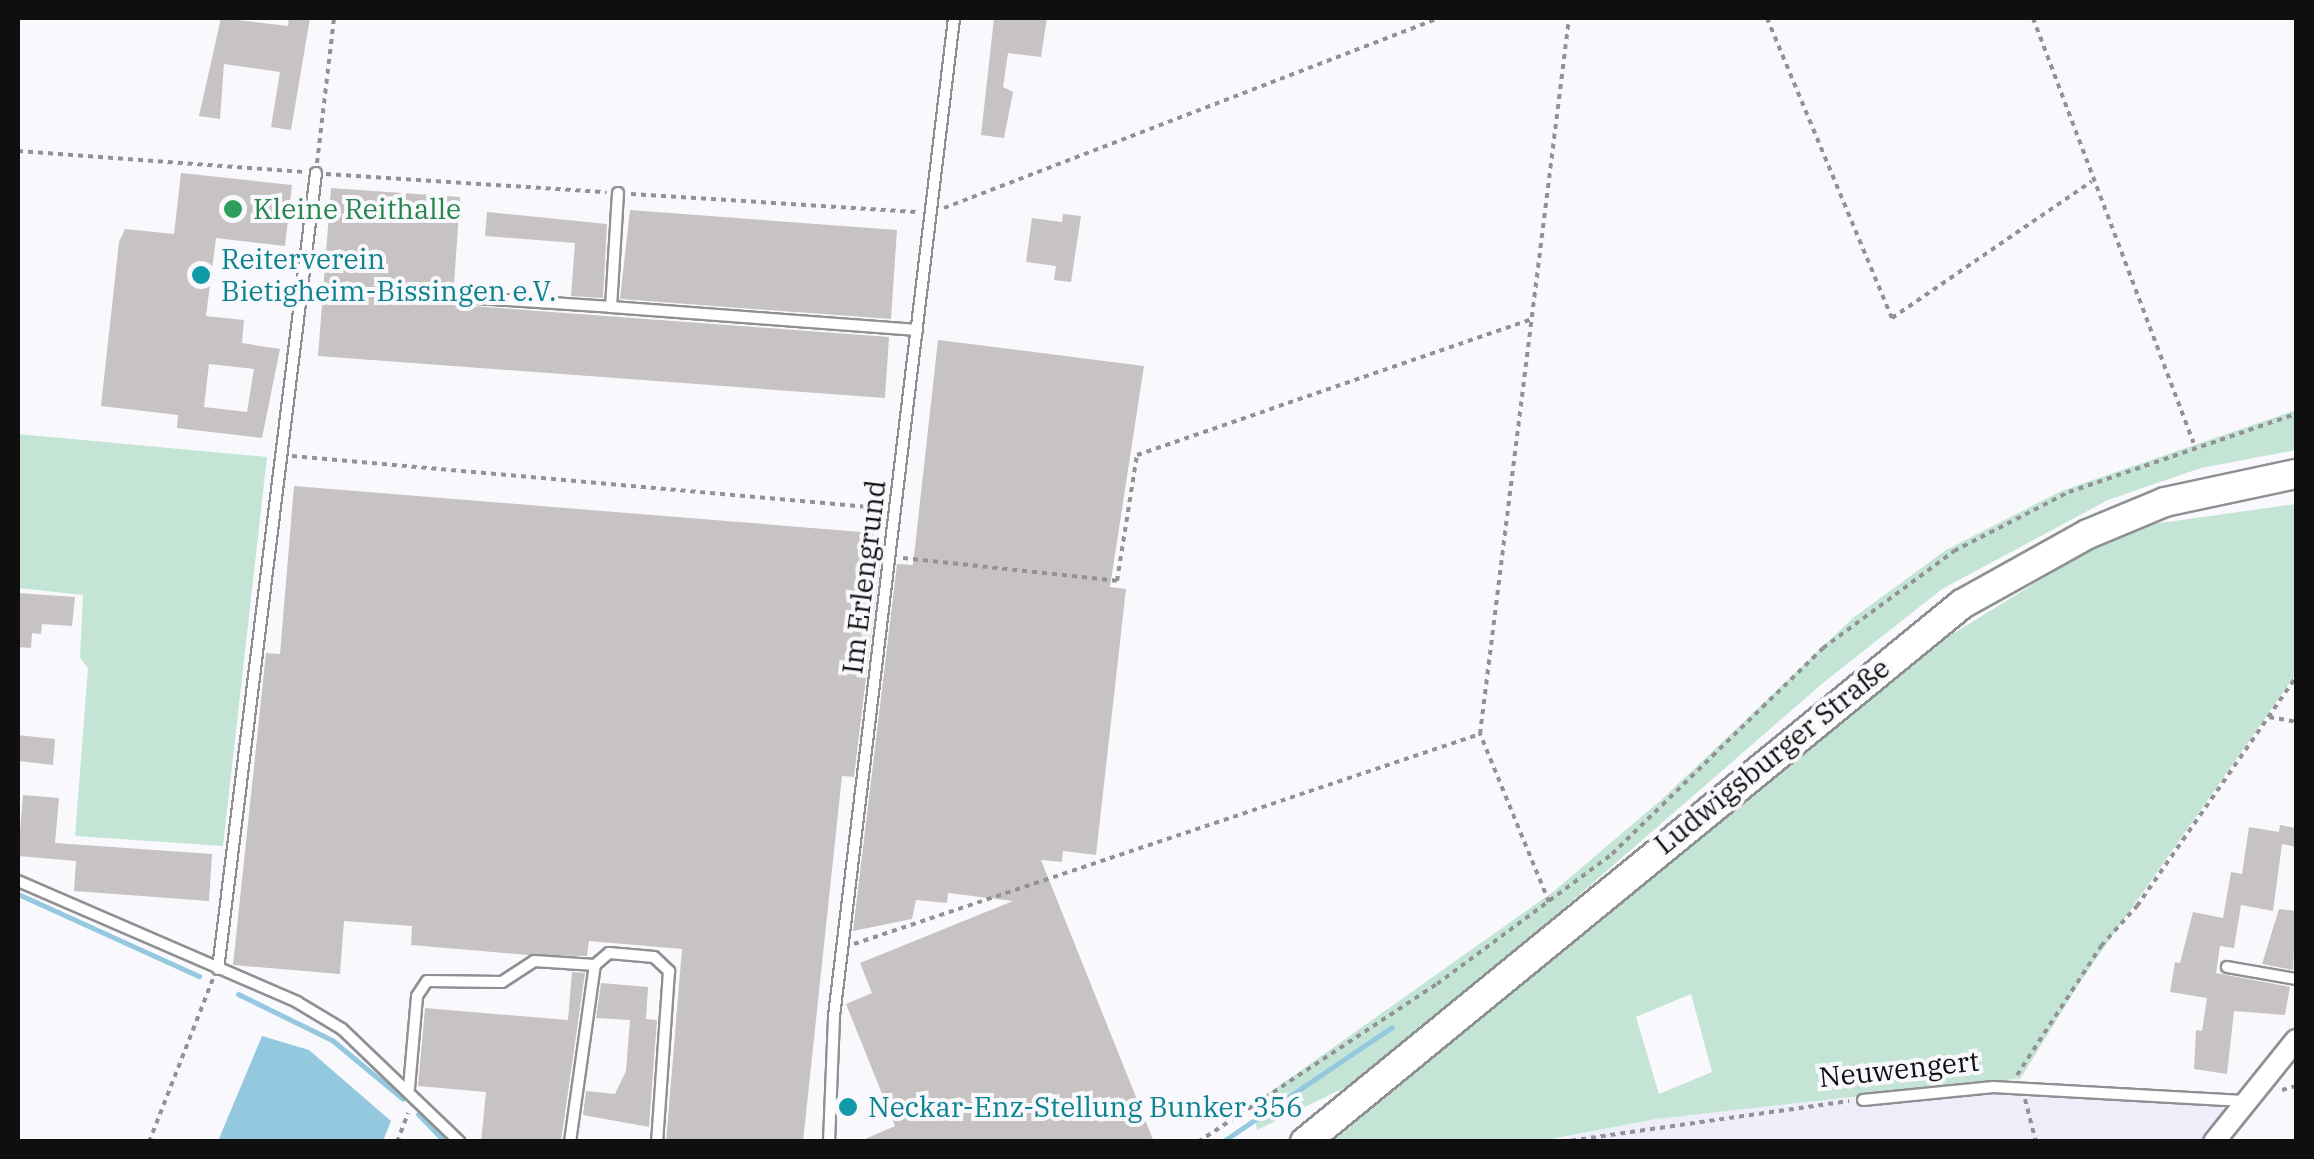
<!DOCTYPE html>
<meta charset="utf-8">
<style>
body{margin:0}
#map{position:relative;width:2314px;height:1159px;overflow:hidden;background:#f9f9fd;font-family:"IBM Plex Serif",serif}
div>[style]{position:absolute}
.built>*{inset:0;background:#eeeefa}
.green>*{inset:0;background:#c4e5d5}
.water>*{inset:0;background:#94c8df}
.stream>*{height:5px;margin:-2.5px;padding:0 2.5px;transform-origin:2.5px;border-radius:2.5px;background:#94c8df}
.building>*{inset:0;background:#c7c3c2}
.path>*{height:4px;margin-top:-2px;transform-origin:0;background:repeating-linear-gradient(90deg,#929294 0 5px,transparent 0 10px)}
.roads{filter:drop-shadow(2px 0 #8f9093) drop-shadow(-2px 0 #8f9093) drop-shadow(0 2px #8f9093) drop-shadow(0 -2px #8f9093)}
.service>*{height:10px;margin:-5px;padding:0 5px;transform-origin:5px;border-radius:5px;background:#fff}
.minor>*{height:20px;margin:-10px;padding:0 10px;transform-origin:10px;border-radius:10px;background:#fff}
.secondary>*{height:28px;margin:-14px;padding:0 14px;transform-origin:14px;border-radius:14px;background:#fff}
.dots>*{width:28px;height:28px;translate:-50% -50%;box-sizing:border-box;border:5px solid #f9f9fd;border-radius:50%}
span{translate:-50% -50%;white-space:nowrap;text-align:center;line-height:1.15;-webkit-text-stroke:8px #f9f9fd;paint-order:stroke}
.leisure-label{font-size:28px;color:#27864d}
.left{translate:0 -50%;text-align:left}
.culture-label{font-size:28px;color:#0d838f}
.street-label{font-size:28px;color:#0f0f10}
.frame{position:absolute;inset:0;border:20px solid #0f0f10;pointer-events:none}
</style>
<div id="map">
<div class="built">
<i style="clip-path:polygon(2021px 1078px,2013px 1093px,2232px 1106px,2203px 1141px,1541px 1142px,1656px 1119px)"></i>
</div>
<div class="green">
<i style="clip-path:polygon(2296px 410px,2296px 450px,2201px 468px,2108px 500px,1942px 589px,1823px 683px,1334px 1108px,1344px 1088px,1257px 1130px,1252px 1105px,1553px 892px,1660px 801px,1853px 618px,1946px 550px,2061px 491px)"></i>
<i style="clip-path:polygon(18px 434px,267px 457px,223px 846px,75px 836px,88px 668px,80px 658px,83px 595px,18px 588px)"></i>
<i style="clip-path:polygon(evenodd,2296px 504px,2296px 674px,2080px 982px,2021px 1078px,1656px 1119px,1541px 1141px,1332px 1142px,1917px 656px,2124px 528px,2296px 504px,1691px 994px,1712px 1072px,1659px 1094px,1636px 1017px,1691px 994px)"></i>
</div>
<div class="water">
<i style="clip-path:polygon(262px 1036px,309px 1050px,391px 1121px,383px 1141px,218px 1141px)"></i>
</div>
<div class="stream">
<i style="left:18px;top:894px;width:199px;rotate:24.4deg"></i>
<i style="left:238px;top:994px;width:105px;rotate:26.1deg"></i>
<i style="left:332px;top:1040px;width:92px;rotate:39.7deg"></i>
<i style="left:418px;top:1114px;width:39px;rotate:46deg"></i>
<i style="left:1222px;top:1142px;width:205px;rotate:-34.1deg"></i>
</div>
<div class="building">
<i style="clip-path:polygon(221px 18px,288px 26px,289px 18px,310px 18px,291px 130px,271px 127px,280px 72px,224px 64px,220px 119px,199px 116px)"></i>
<i style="clip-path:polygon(994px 18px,1047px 18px,1041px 57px,1008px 53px,1003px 87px,1013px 92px,1004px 138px,981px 135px)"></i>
<i style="clip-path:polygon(evenodd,181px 173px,292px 185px,285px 246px,216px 238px,206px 316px,244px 320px,242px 343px,280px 349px,262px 438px,177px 428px,178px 415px,101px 406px,119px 242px,125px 229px,174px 234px,181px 173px,209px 364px,254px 369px,247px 412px,204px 407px,209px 364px)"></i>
<i style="clip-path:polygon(331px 188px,460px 197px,453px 300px,458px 305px,889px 337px,885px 398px,318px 356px)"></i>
<i style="clip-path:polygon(630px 210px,897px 230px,891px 319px,620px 299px)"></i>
<i style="clip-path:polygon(487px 212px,607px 224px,603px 298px,571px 296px,575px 243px,485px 236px)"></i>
<i style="clip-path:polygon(1063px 214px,1081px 216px,1071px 282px,1054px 280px,1056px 266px,1026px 262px,1032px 218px,1062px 222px)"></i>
<i style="clip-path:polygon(938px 340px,1144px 366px,1110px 587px,1126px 589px,1096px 855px,1063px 851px,1062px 862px,1041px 860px,1154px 1142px,858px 1142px,895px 1126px,846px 1004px,872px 993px,860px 963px,1013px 901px,948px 893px,947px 903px,916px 900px,912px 919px,853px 931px,897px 564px,913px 565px)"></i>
<i style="clip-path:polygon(294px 486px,874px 533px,872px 561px,880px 562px,854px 777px,842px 776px,803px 1142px,666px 1142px,682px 949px,589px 941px,587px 956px,527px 955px,411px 945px,412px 926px,344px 921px,340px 974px,233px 965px,266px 653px,280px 654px)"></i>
<i style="clip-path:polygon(18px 593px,75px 597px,72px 626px,42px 624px,41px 634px,32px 633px,31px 648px,18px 647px)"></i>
<i style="clip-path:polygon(18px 735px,55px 739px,53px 765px,18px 761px)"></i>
<i style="clip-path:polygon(23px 795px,59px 798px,55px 843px,212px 854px,209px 901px,74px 891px,76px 861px,18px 856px)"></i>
<i style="clip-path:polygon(2280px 825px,2296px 828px,2296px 847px,2282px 844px,2273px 911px,2241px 905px,2234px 948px,2220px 946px,2216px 973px,2290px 987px,2285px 1015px,2234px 1011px,2227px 1074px,2194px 1069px,2196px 1030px,2202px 1031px,2207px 998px,2170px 992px,2175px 962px,2180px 963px,2193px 912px,2223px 918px,2231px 872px,2242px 874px,2249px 827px,2279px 832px)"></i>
<i style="clip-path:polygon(2279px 909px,2296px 911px,2293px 970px,2262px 964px)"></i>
<i style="clip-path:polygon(572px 972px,585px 973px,561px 1142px,481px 1142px,486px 1092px,418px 1086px,425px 1008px,568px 1020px)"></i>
<i style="clip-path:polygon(601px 983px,648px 987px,646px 1019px,657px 1020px,649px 1127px,583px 1115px,586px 1091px,615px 1094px,626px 1071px,630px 1020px,596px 1018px)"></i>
</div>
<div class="path">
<i style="left:1767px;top:18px;width:325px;rotate:67.4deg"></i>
<i style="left:1892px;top:318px;width:242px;rotate:-34.4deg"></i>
<i style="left:2033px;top:18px;width:454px;rotate:69.3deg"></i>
<i style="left:18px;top:151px;width:285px;rotate:4.2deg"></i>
<i style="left:317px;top:163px;width:146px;rotate:-83.3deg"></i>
<i style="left:326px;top:174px;width:281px;rotate:3.7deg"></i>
<i style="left:631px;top:194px;width:286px;rotate:3.6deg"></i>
<i style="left:944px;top:208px;width:530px;rotate:-21deg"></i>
<i style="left:292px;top:456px;width:590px;rotate:5.05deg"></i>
<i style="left:903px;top:558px;width:215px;rotate:6.1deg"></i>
<i style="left:1117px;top:581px;width:128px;rotate:-81deg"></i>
<i style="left:1137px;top:455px;width:417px;rotate:-19deg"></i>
<i style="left:2269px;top:717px;width:27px;rotate:10deg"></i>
<i style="left:1549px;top:902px;width:182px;rotate:-112.3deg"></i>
<i style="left:1480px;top:734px;width:722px;rotate:-82.91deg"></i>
<i style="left:854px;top:944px;width:660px;rotate:-18.54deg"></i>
<i style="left:2017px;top:1075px;width:154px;rotate:-56.9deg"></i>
<i style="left:2101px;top:946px;width:54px;rotate:-48deg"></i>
<i style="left:2137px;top:906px;width:279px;rotate:-55.2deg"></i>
<i style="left:2282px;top:1090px;width:15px;rotate:-16deg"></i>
<i style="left:2025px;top:1099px;width:44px;rotate:75.7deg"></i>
<i style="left:149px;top:1142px;width:175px;rotate:-68.6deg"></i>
<i style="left:397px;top:1142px;width:31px;rotate:-69deg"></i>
<i style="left:1198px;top:1142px;width:287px;rotate:-33.5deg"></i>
<i style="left:1437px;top:984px;width:218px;rotate:-36.6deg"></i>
<i style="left:1612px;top:854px;width:295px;rotate:-44.3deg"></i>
<i style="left:1823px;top:648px;width:163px;rotate:-36.5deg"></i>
<i style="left:1954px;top:551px;width:129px;rotate:-27.2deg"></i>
<i style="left:2069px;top:492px;width:240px;rotate:-19deg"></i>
<i style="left:1561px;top:1142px;width:291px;rotate:-8.1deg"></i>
</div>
<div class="roads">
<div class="service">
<i style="left:618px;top:193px;width:114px;rotate:93.5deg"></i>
<i style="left:611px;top:307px;width:307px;rotate:4.3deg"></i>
<i style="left:462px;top:297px;width:149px;rotate:3.8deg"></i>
<i style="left:18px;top:881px;width:304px;rotate:23.4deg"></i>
<i style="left:297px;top:1002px;width:52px;rotate:31deg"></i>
<i style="left:342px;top:1029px;width:163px;rotate:43.8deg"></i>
<i style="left:2227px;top:967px;width:70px;rotate:9.9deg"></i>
<i style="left:218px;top:969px;width:802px;rotate:-82.98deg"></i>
<i style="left:409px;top:1088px;width:92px;rotate:-85deg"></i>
<i style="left:417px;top:996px;width:18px;rotate:-56deg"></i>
<i style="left:427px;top:981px;width:75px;rotate:0.8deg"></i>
<i style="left:502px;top:982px;width:38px;rotate:-33deg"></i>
<i style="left:534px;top:961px;width:61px;rotate:3.8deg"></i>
<i style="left:1863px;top:1100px;width:131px;rotate:-5.7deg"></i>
<i style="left:1993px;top:1087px;width:251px;rotate:3.2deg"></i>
<i style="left:570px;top:1142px;width:179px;rotate:-82deg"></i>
<i style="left:595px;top:965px;width:18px;rotate:-41deg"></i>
<i style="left:609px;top:953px;width:45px;rotate:5.1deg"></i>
<i style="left:654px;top:957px;width:21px;rotate:43deg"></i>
<i style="left:669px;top:971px;width:171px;rotate:94deg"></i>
<i style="left:829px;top:1142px;width:126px;rotate:-87.7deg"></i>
<i style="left:834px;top:1016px;width:1005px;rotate:-83.14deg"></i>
</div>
<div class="minor">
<i style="left:2214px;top:1142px;width:131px;rotate:-51.2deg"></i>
</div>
<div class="secondary">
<i style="left:1305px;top:1142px;width:849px;rotate:-39.31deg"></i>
<i style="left:1962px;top:604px;width:144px;rotate:-29.1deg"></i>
<i style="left:2088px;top:534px;width:83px;rotate:-22.6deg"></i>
<i style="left:2165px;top:502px;width:134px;rotate:-12.1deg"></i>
</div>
</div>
<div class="dots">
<i style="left:233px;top:209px;background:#2e9e5b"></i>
<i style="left:201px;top:275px;background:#0f9aa8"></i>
<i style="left:848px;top:1107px;background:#0f9aa8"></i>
</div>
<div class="leisure-label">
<span class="left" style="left:253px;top:209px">Kleine Reithalle</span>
</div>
<div class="culture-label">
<span class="left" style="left:221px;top:275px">Reiterverein<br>Bietigheim-Bissingen e.V.</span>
<span class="left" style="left:868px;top:1107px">Neckar-Enz-Stellung Bunker 356</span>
</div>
<div class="street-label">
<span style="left:864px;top:577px;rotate:-83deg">Im Erlengrund</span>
<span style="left:1772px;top:756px;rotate:-39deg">Ludwigsburger Straße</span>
<span style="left:1899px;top:1069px;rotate:-6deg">Neuwengert</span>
</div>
<div class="frame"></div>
</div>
